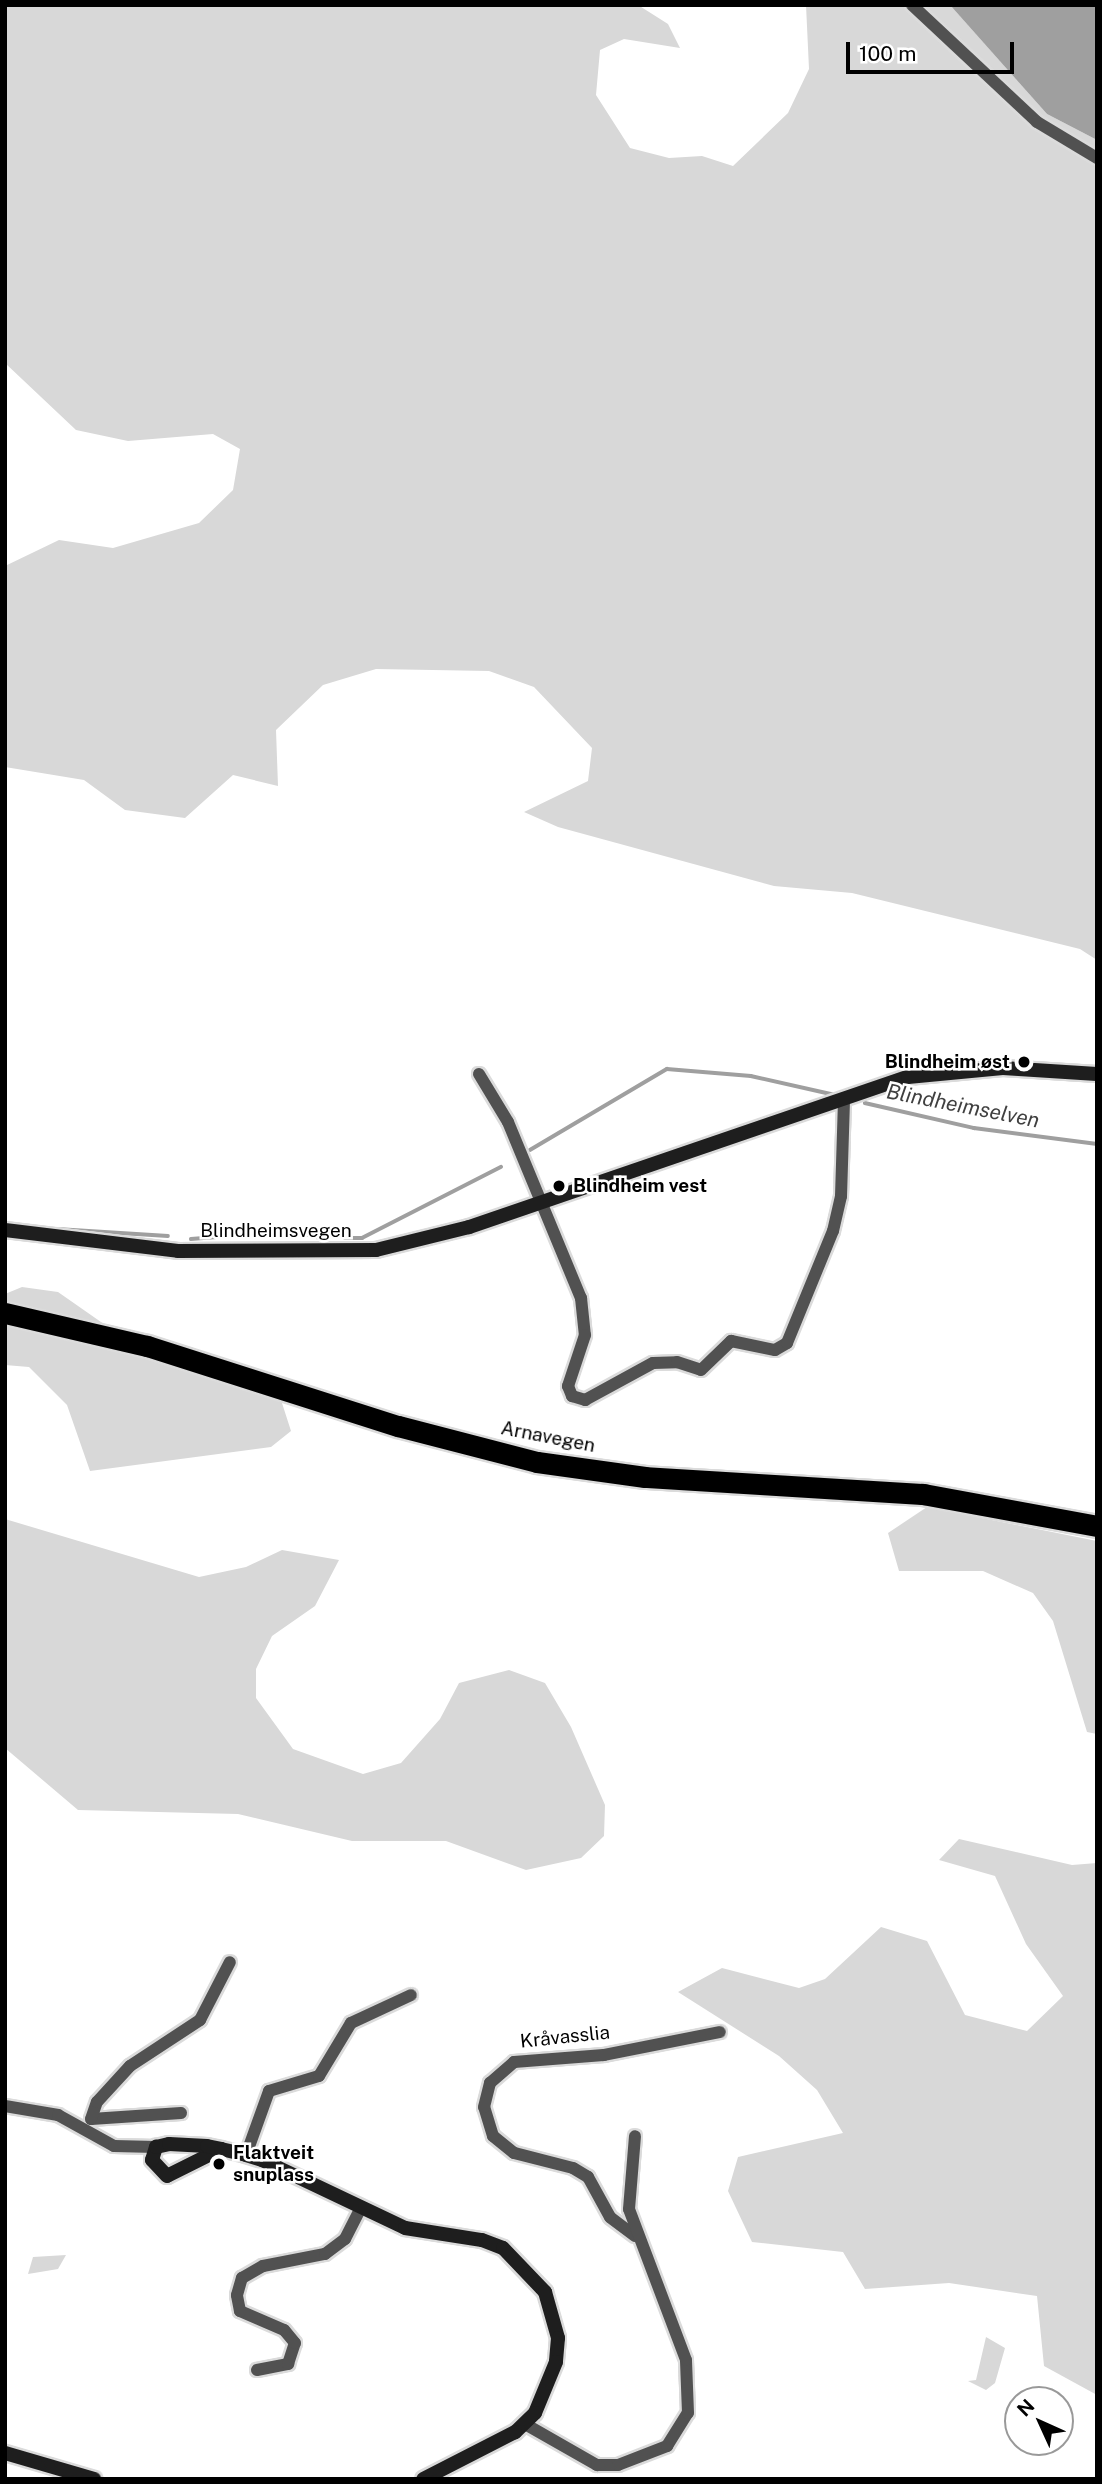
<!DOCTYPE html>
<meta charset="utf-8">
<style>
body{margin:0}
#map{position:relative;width:1102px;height:2484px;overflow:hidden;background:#fff;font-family:"Public Sans",sans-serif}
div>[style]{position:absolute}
.green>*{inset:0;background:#d8d8d8}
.water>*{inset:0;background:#9f9f9f}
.stream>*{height:3.5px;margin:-1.75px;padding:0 1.75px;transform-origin:1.75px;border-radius:1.75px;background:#9f9f9f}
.roads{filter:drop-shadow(2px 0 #dbdbdb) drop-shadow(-2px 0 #dbdbdb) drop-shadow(0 2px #dbdbdb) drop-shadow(0 -2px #dbdbdb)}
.street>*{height:12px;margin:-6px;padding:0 6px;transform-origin:6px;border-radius:6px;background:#515151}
.secondary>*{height:14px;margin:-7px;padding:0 7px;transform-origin:7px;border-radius:7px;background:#1e1e1e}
.highway>*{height:21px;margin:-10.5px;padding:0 10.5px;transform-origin:10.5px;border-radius:10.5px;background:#000}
.dots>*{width:19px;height:19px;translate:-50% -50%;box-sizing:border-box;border:4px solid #fff;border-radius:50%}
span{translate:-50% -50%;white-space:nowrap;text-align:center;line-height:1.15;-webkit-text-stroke:5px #fff;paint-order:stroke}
.poi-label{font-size:19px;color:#000;font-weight:700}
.right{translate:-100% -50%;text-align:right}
.left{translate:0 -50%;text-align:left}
.street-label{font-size:19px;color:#000}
.water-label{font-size:21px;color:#404040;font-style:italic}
.frame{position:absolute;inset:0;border:7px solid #000;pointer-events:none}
.north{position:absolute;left:1004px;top:2386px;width:70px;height:70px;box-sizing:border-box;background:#fff;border:2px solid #999;border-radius:50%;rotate:315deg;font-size:19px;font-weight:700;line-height:28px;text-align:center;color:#000}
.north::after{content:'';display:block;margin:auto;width:24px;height:32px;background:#000;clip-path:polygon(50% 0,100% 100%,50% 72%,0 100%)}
.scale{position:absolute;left:846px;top:42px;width:168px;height:32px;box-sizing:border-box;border:4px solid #000;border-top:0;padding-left:9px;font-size:21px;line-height:24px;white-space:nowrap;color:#000;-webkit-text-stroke:5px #fff;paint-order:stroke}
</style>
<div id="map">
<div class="green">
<i style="clip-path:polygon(5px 5px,638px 5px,668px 24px,680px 48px,624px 39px,600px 50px,596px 95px,630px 148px,669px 158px,702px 156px,733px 166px,788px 113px,809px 69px,806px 5px,950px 5px,1047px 114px,1097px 140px,1097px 960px,1080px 949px,852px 893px,774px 886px,558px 827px,524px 812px,588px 781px,592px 748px,534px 687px,489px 671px,376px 669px,323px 685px,276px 730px,278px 786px,233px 775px,185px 818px,125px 810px,84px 780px,5px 767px,5px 566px,59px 540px,113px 548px,199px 523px,233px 490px,240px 449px,213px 434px,128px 441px,76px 430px,5px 363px)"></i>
<i style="clip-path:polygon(22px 1287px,58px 1292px,111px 1329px,253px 1385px,282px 1403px,291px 1431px,271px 1447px,90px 1471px,67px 1405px,29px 1367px,5px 1365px,5px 1294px)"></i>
<i style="clip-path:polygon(927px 1507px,1097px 1541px,1097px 1734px,1087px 1732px,1053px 1621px,1033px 1593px,983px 1571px,899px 1571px,888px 1533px)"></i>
<i style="clip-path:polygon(5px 1519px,199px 1577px,246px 1567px,282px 1550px,339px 1560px,315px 1606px,272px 1636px,256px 1669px,256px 1698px,293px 1749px,363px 1774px,401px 1763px,440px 1719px,459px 1683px,509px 1670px,545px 1683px,571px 1727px,605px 1805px,604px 1836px,581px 1858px,526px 1870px,446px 1841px,352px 1841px,238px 1814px,78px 1810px,5px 1748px)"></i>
<i style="clip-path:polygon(959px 1839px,1072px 1865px,1097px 1863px,1097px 2395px,1044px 2366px,1037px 2296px,949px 2283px,865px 2289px,843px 2252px,752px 2242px,728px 2191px,738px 2157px,843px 2133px,817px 2090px,779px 2056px,678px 1992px,722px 1968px,799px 1988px,825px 1979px,881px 1927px,927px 1941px,965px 2015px,1027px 2031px,1063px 1996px,1026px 1944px,995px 1876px,939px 1860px)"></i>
<i style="clip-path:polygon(66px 2255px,58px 2269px,28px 2274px,33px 2257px)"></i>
<i style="clip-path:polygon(986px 2337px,1005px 2348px,995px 2383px,986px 2390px,968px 2381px,976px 2380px)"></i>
</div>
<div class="water">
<i style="clip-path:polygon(950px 5px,1095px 5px,1097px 140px,1047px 114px)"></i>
</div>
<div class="stream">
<i style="left:865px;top:1103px;width:112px;rotate:12.9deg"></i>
<i style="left:974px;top:1128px;width:124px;rotate:7.4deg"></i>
<i style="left:530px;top:1150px;width:159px;rotate:-30.6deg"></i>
<i style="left:667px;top:1069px;width:84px;rotate:4.8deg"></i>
<i style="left:751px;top:1076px;width:86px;rotate:12.7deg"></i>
<i style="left:57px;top:1229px;width:111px;rotate:3.6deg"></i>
<i style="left:345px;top:1238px;width:17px"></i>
<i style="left:362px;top:1238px;width:156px;rotate:-27.1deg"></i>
<i style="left:191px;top:1239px;width:103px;rotate:-4.4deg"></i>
<i style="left:294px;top:1231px;width:34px;rotate:15deg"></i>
</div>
<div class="roads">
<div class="street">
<i style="left:912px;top:5px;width:171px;rotate:43.1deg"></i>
<i style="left:1037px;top:122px;width:70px;rotate:31deg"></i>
<i style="left:479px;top:1074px;width:56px;rotate:58.9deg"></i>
<i style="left:508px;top:1122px;width:191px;rotate:67.5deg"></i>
<i style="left:581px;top:1298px;width:37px;rotate:84deg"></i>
<i style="left:585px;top:1335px;width:54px;rotate:108.4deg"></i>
<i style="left:568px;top:1386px;width:11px;rotate:68deg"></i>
<i style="left:572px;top:1396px;width:14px;rotate:17deg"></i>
<i style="left:585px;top:1400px;width:77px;rotate:-28.6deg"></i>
<i style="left:653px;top:1363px;width:24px;rotate:-2deg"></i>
<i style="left:677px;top:1362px;width:25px;rotate:18deg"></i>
<i style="left:701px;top:1370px;width:42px;rotate:-44deg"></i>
<i style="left:731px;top:1341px;width:45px;rotate:11.6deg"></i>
<i style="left:775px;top:1350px;width:14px;rotate:-30deg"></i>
<i style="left:787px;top:1343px;width:121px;rotate:-67.7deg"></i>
<i style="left:833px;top:1231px;width:36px;rotate:-77deg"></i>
<i style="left:841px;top:1196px;width:97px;rotate:-88.2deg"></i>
<i style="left:5px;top:2106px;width:54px;rotate:9.6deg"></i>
<i style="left:58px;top:2115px;width:64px;rotate:29deg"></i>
<i style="left:114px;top:2146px;width:42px;rotate:1.4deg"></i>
<i style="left:181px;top:2113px;width:90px;rotate:176.2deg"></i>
<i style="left:91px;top:2119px;width:18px;rotate:-71deg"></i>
<i style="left:97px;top:2102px;width:49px;rotate:-47.5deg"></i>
<i style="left:130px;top:2066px;width:84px;rotate:-33.3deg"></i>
<i style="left:200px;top:2020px;width:65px;rotate:-62.7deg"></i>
<i style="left:246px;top:2155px;width:68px;rotate:-70.2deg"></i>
<i style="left:269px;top:2091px;width:52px;rotate:-16.7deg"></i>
<i style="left:319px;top:2076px;width:62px;rotate:-58.9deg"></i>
<i style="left:351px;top:2023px;width:66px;rotate:-25deg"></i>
<i style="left:635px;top:2236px;width:31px;rotate:-143deg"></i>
<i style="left:610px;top:2217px;width:46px;rotate:-118.8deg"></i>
<i style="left:588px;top:2177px;width:17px;rotate:-149deg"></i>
<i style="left:573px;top:2168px;width:61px;rotate:-165.7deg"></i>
<i style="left:514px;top:2153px;width:27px;rotate:-141deg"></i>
<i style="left:493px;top:2136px;width:30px;rotate:-107deg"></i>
<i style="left:484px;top:2107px;width:25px;rotate:-76deg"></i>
<i style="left:490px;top:2083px;width:32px;rotate:-41deg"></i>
<i style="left:514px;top:2062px;width:90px;rotate:-4.4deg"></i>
<i style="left:604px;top:2055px;width:118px;rotate:-11.2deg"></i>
<i style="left:257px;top:2370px;width:32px;rotate:-11deg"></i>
<i style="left:288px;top:2364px;width:22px;rotate:-72deg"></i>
<i style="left:295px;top:2343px;width:17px;rotate:-130deg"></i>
<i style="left:284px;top:2330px;width:48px;rotate:-156.6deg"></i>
<i style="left:240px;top:2311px;width:16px;rotate:-101deg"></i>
<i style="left:237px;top:2295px;width:18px;rotate:-74deg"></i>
<i style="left:242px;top:2278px;width:24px;rotate:-30deg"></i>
<i style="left:263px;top:2266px;width:63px;rotate:-11deg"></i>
<i style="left:325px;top:2254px;width:25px;rotate:-37deg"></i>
<i style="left:345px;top:2239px;width:35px;rotate:-63deg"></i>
<i style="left:525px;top:2424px;width:83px;rotate:29.7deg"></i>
<i style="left:597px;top:2465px;width:21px"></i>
<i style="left:618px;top:2465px;width:53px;rotate:-21.2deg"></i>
<i style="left:667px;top:2446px;width:39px;rotate:-58deg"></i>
<i style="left:688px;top:2413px;width:53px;rotate:-92.2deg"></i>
<i style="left:686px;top:2360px;width:161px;rotate:-110.7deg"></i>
<i style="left:629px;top:2209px;width:73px;rotate:-85.3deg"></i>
</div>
<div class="secondary">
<i style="left:5px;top:1230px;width:174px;rotate:6.9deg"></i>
<i style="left:178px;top:1251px;width:198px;rotate:-0.3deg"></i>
<i style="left:376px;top:1250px;width:96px;rotate:-13.9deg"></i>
<i style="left:469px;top:1227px;width:464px;rotate:-18.9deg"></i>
<i style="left:908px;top:1077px;width:95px;rotate:-5.4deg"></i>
<i style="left:1003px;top:1068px;width:94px;rotate:3.7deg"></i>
<i style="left:221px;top:2149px;width:60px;rotate:153.4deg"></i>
<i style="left:167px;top:2176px;width:22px;rotate:-133deg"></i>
<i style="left:152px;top:2160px;width:14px;rotate:-73deg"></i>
<i style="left:156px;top:2147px;width:13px;rotate:-13deg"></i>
<i style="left:169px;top:2144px;width:38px;rotate:3deg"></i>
<i style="left:207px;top:2146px;width:14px;rotate:12deg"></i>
<i style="left:221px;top:2149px;width:26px;rotate:13deg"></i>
<i style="left:246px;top:2155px;width:17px;rotate:17deg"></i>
<i style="left:262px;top:2160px;width:158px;rotate:25.4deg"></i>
<i style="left:405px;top:2228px;width:78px;rotate:8.9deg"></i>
<i style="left:482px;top:2240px;width:22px;rotate:21deg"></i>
<i style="left:503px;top:2248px;width:61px;rotate:46.3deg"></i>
<i style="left:545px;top:2292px;width:48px;rotate:74.2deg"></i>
<i style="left:558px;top:2338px;width:24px;rotate:95deg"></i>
<i style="left:556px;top:2362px;width:55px;rotate:112.4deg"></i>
<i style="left:535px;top:2413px;width:28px;rotate:136deg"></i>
<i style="left:515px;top:2432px;width:103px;rotate:152.9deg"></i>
<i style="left:5px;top:2453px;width:93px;rotate:16.3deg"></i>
</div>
<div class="highway">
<i style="left:5px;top:1313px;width:146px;rotate:13.1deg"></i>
<i style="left:147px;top:1346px;width:263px;rotate:17.7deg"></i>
<i style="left:398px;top:1426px;width:144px;rotate:14.5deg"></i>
<i style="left:537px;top:1462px;width:109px;rotate:7.9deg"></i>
<i style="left:645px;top:1477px;width:279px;rotate:3.5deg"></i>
<i style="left:923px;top:1494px;width:177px;rotate:10.4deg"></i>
</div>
</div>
<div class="dots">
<i style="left:1024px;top:1062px;background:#000"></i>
<i style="left:559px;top:1186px;background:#000"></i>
<i style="left:219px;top:2164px;background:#000"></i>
</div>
<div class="poi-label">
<span class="right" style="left:1010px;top:1062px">Blindheim øst</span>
<span class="left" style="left:573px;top:1186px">Blindheim vest</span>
<span class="left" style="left:233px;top:2164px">Flaktveit<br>snuplass</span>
</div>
<div class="street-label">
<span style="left:276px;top:1231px">Blindheimsvegen</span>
<span style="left:548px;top:1437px;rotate:11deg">Arnavegen</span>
<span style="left:565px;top:2037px;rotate:-6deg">Kråvasslia</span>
</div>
<div class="water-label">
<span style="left:963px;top:1106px;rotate:11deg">Blindheimselven</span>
</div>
<div class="frame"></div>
<div class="north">N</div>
<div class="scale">100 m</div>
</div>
